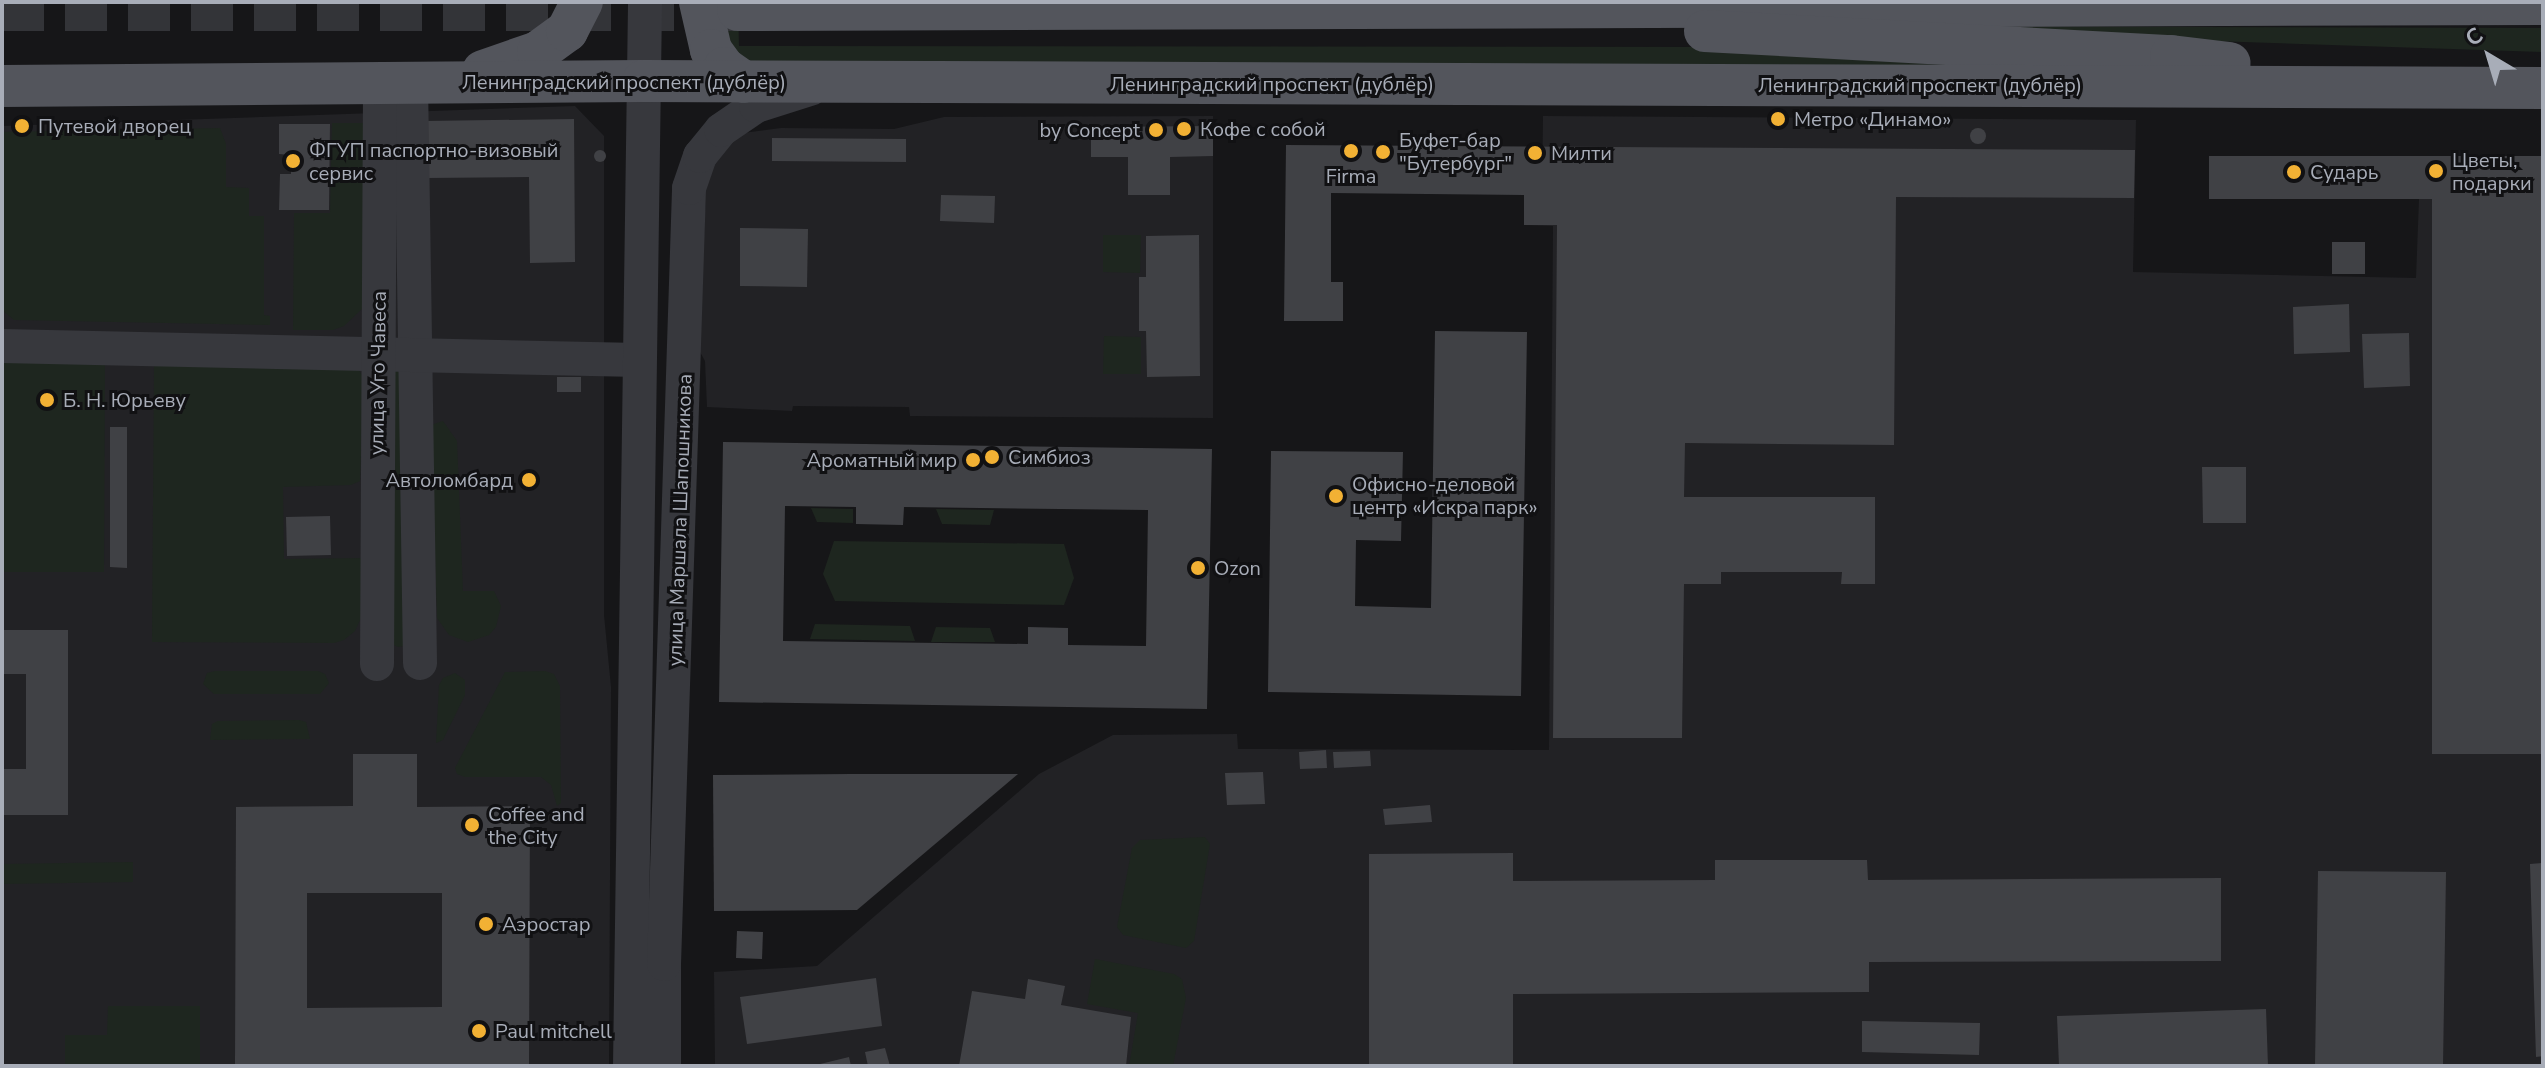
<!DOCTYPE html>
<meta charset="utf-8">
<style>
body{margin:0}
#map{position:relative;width:2545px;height:1068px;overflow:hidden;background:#161618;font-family:"Nunito Sans",sans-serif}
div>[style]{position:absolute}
.built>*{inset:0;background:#222225}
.green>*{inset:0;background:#1e261f}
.building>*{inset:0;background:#404145}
.round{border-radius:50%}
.major-tunnel>*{height:42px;margin-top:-21px;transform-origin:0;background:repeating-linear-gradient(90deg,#333438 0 42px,transparent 0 63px)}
.minor>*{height:34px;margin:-17px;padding:0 17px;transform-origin:17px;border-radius:17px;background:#37383d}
.major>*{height:42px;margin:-21px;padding:0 21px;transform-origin:21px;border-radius:21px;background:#53555c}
.dots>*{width:22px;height:22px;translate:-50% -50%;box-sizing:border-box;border:4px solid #111113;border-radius:50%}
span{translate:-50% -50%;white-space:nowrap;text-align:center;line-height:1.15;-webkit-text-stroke:6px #111113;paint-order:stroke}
.street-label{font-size:20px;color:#a8adb8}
.poi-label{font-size:20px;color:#a8adb8}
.left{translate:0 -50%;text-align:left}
.right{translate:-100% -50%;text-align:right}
.frame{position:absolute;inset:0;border:4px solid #a8adb8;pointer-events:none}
.north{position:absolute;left:2449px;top:16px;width:80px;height:80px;-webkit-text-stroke:6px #111113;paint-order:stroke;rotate:322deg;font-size:22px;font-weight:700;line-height:32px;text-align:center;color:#a8adb8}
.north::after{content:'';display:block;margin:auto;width:28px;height:36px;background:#a8adb8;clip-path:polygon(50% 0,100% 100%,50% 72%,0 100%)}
</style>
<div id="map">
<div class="built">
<i style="clip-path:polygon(575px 106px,604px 136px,604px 615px,611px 687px,609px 1066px,2px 1066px,2px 126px)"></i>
<i style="clip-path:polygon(1213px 116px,1213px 418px,910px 416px,909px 407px,793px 406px,792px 411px,707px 407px,705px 361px,699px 350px,707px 165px,743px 133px,781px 128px,894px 129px,944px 117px)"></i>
<i style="clip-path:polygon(1543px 116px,2136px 120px,2133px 272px,2416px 278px,2419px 199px,2543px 199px,2543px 1066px,715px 1066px,714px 972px,817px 966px,1039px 774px,1113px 735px,1237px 734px,1238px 749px,1549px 750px,1553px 226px,1524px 225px,1524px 195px,1542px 194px)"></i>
</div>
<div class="green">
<i style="clip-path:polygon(738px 2px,739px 46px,1717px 47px,2132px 69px,755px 63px,740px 58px,729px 46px,724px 30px)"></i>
<i style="clip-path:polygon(1909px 26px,2543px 28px,2543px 52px,1909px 31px)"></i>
<i style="clip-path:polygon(332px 123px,368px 123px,363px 308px,344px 326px,333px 330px,293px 330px,294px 213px,330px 213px)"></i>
<i style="clip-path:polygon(220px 128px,226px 144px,226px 187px,249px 188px,249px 216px,264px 216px,264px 315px,270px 316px,270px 325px,14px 320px,2px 310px,2px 132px)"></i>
<i style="clip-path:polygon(1103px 235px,1141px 235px,1140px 273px,1103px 272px)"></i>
<i style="clip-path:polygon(1104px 336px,1141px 337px,1141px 374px,1103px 374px)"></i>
<i style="clip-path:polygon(2px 356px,105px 356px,104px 572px,2px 572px)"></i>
<i style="clip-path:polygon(390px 359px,404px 360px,404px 646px,398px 647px,394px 645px)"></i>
<i style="clip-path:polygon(154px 363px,358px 368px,364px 379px,360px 481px,351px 485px,283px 487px,284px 559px,363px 558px,361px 618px,355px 631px,344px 640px,334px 643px,152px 642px)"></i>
<i style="clip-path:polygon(443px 421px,457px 441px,463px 591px,494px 591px,501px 606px,496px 627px,489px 635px,468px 642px,449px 635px,437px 618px,431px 425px)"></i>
<i style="clip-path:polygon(811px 508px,853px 509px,853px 523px,817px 522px)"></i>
<i style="clip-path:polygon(936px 509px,994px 510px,990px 525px,942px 524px)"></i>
<i style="clip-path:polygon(834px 541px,1064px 544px,1074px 578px,1064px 605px,835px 601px,823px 574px)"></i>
<i style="clip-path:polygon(815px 624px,910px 626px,915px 641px,810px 639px)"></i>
<i style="clip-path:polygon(936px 627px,990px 628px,995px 642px,931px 642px)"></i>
<i style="clip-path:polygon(215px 671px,318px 671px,325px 674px,329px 683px,320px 694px,214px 694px,203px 684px,207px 673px)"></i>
<i style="clip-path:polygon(545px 671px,554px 674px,560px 686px,561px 803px,557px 806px,551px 785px,541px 777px,465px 777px,457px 774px,455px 768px,505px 672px)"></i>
<i style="clip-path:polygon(455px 673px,465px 680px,465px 695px,443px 740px,436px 743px,439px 685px,443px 678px)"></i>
<i style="clip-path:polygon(299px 720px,306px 722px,310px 739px,210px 740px,212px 724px,218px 721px)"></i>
<i style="clip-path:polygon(1205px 837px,1210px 844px,1194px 941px,1186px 948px,1123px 935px,1117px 927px,1132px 848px,1140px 840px)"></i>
<i style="clip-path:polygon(133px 862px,133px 882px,2px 884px,2px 864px)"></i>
<i style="clip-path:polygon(1095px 959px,1174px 974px,1182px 979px,1186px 998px,1173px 1066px,1129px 1066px,1138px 1013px,1087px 1004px)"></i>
<i style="clip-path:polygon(108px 1006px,200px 1006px,200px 1066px,65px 1066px,65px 1035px,107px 1035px)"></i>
</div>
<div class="building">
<i style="clip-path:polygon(574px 119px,575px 262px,530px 263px,529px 177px,426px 178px,425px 121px)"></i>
<i style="clip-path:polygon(279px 124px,330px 124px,329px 210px,279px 210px,280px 174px,291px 174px,291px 155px,279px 154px)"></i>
<i style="clip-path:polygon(1213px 126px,1213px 156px,1170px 157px,1170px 195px,1128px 195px,1128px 157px,1091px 157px,1091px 127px)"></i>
<i class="round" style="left:1970px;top:128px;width:16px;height:16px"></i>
<i style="clip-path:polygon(772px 138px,906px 139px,906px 162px,772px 161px)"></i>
<i style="clip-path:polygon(1286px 145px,2135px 150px,2134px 198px,1896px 197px,1894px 445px,1685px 443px,1684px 497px,1875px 497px,1875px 584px,1841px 584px,1842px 572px,1721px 572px,1721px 584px,1684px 584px,1682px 738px,1553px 738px,1557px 225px,1524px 225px,1524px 195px,1331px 193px,1331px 282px,1343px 282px,1343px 321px,1284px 321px)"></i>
<i class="round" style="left:594px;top:150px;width:12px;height:12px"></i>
<i style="clip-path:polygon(2209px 156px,2543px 156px,2543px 754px,2432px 754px,2432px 199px,2209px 199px)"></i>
<i style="clip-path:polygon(941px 195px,995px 196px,994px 223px,940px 221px)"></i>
<i style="clip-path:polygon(740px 228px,808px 229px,807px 287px,740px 286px)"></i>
<i style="clip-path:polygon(1199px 235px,1200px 376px,1147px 377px,1146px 331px,1139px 331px,1139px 277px,1146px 277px,1146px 236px)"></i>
<i style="clip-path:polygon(2332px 242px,2365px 242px,2365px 274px,2332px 274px)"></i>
<i style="clip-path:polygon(2349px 304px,2350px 352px,2294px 354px,2293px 307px)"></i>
<i style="clip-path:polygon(1435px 331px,1527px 332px,1521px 696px,1268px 692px,1271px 451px,1403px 452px,1401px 541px,1356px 540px,1355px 606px,1431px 608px)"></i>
<i style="clip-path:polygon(2409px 333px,2410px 386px,2364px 388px,2362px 334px)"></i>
<i style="clip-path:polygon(557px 377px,581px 377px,581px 392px,557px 392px)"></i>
<i style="clip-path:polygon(110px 427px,127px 427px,127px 568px,110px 567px)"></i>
<i style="clip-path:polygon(evenodd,723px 442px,1212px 449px,1207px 709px,719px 702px,723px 442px,785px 506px,856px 507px,856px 524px,903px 525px,904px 507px,1148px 510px,1146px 646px,1068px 645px,1068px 628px,1028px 627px,1028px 644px,783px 641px,785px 506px)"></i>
<i style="clip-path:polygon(2202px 467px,2246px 467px,2246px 523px,2203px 523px)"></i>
<i style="clip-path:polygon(330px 516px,331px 555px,287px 556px,286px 517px)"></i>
<i style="clip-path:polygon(2px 630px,68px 630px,68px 815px,2px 815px,2px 769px,26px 769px,26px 674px,2px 674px)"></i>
<i style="clip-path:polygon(1326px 750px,1327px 768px,1300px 769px,1299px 752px)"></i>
<i style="clip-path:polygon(1370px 751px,1371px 766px,1334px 768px,1333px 752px)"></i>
<i style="clip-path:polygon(evenodd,353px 754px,417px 754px,417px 807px,530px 806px,529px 1066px,235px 1066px,236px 807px,353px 806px,353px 754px,307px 893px,442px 893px,442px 1007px,307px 1008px,307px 893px)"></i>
<i style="clip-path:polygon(1263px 772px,1265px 804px,1227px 805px,1225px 773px)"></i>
<i style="clip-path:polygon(851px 774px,1018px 774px,857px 910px,714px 911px,713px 775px)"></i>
<i style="clip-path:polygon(1430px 805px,1432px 822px,1385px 825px,1383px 809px)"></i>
<i style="clip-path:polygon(1513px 853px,1513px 881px,1715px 880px,1715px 860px,1867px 860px,1868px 880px,2221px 878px,2221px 961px,1869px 962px,1869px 992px,1513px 994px,1513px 1066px,1369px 1066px,1369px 854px)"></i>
<i style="clip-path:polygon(2543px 863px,2543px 1056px,2536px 1057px,2530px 864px)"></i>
<i style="clip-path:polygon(2318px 871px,2446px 872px,2443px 1066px,2315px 1066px)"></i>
<i style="clip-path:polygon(737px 931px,763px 932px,762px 959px,736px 958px)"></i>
<i style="clip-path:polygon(876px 978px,882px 1026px,747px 1044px,740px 997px)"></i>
<i style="clip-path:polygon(1028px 979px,1065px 986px,1061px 1005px,1131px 1017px,1126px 1066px,959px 1066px,972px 991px,1025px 999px)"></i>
<i style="clip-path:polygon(2266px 1009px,2268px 1066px,2059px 1066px,2057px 1016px)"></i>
<i style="clip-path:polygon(1862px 1021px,1980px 1023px,1979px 1055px,1862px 1052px)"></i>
<i style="clip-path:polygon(885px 1048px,890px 1066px,868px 1066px,865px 1052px)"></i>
<i style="clip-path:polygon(849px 1057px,851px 1066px,816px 1066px,816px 1065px)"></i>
</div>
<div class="major-tunnel">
<i style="left:2px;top:10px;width:735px"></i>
</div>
<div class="minor">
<i style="left:411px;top:82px;width:581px;rotate:89.11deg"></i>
<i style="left:2px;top:346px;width:637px;rotate:1.26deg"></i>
<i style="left:377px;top:664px;width:582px;rotate:-89.7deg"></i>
<i style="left:630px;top:1066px;width:1064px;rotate:-89.19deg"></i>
<i style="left:664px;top:1066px;width:102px;rotate:-90deg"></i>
<i style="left:664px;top:964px;width:776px;rotate:-88.15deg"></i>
<i style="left:689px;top:188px;width:34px;rotate:-71deg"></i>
<i style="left:700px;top:156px;width:33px;rotate:-51deg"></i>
<i style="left:721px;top:130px;width:42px;rotate:-34.4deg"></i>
<i style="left:756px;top:106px;width:57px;rotate:-17.5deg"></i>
</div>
<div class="major">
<i style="left:700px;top:2px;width:49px;rotate:77.1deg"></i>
<i style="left:711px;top:50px;width:22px;rotate:54deg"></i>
<i style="left:724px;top:68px;width:24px;rotate:35deg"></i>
<i style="left:738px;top:10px;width:1805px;rotate:-0.19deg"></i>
<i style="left:1705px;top:31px;width:467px;rotate:3.1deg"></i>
<i style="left:2171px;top:56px;width:59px;rotate:6.8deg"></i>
<i style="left:483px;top:71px;width:58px;rotate:-19.1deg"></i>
<i style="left:538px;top:52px;width:36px;rotate:-36deg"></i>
<i style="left:567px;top:31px;width:33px;rotate:-63deg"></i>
<i style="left:2px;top:86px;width:641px;rotate:-0.45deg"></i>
<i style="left:643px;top:81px;width:1900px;rotate:0.21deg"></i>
</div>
<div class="dots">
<i style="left:1778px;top:119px;background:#f2b134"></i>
<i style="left:22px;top:126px;background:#f2b134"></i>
<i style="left:1184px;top:129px;background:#f2b134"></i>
<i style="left:1156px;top:130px;background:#f2b134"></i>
<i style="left:1351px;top:151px;background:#f2b134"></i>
<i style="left:1383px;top:152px;background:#f2b134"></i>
<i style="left:1535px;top:153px;background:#f2b134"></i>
<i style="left:293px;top:161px;background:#f2b134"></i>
<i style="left:2436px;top:171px;background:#f2b134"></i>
<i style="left:2294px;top:172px;background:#f2b134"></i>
<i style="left:47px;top:400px;background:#f2b134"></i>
<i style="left:992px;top:457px;background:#f2b134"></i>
<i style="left:973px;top:460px;background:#f2b134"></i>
<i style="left:529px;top:480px;background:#f2b134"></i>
<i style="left:1336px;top:496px;background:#f2b134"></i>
<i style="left:1198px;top:568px;background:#f2b134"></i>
<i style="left:472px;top:825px;background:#f2b134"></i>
<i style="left:486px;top:924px;background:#f2b134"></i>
<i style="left:479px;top:1031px;background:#f2b134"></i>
</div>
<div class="street-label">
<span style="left:624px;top:82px">Ленинградский проспект (дублёр)</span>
<span style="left:1272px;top:84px">Ленинградский проспект (дублёр)</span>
<span style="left:1920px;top:85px">Ленинградский проспект (дублёр)</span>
<span style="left:378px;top:373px;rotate:-89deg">улица Уго Чавеса</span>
<span style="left:680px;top:520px;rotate:-88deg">улица Маршала Шапошникова</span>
</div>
<div class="poi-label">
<span class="left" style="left:1794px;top:119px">Метро «Динамо»</span>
<span class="left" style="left:38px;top:126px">Путевой дворец</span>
<span class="left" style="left:1200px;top:129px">Кофе с собой</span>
<span class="right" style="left:1140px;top:130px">by Concept</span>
<span class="left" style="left:1399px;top:152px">Буфет-бар<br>"Бутербург"</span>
<span class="left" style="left:309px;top:162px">ФГУП паспортно-визовый<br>сервис</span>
<span class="left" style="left:1551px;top:153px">Милти</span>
<span class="left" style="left:2452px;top:172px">Цветы,<br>подарки</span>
<span class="left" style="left:2310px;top:172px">Сударь</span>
<span style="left:1351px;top:176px">Firma</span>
<span class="left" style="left:63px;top:400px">Б. Н. Юрьеву</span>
<span class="left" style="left:1008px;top:457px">Симбиоз</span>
<span class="right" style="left:957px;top:460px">Ароматный мир</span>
<span class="right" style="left:513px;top:480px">Автоломбард</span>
<span class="left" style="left:1352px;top:496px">Офисно-деловой<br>центр «Искра парк»</span>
<span class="left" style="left:1214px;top:568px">Ozon</span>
<span class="left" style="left:488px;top:826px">Coffee and<br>the City</span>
<span class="left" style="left:502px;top:924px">Аэростар</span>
<span class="left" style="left:495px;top:1031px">Paul mitchell</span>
</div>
<div class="frame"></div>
<div class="north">С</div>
</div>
